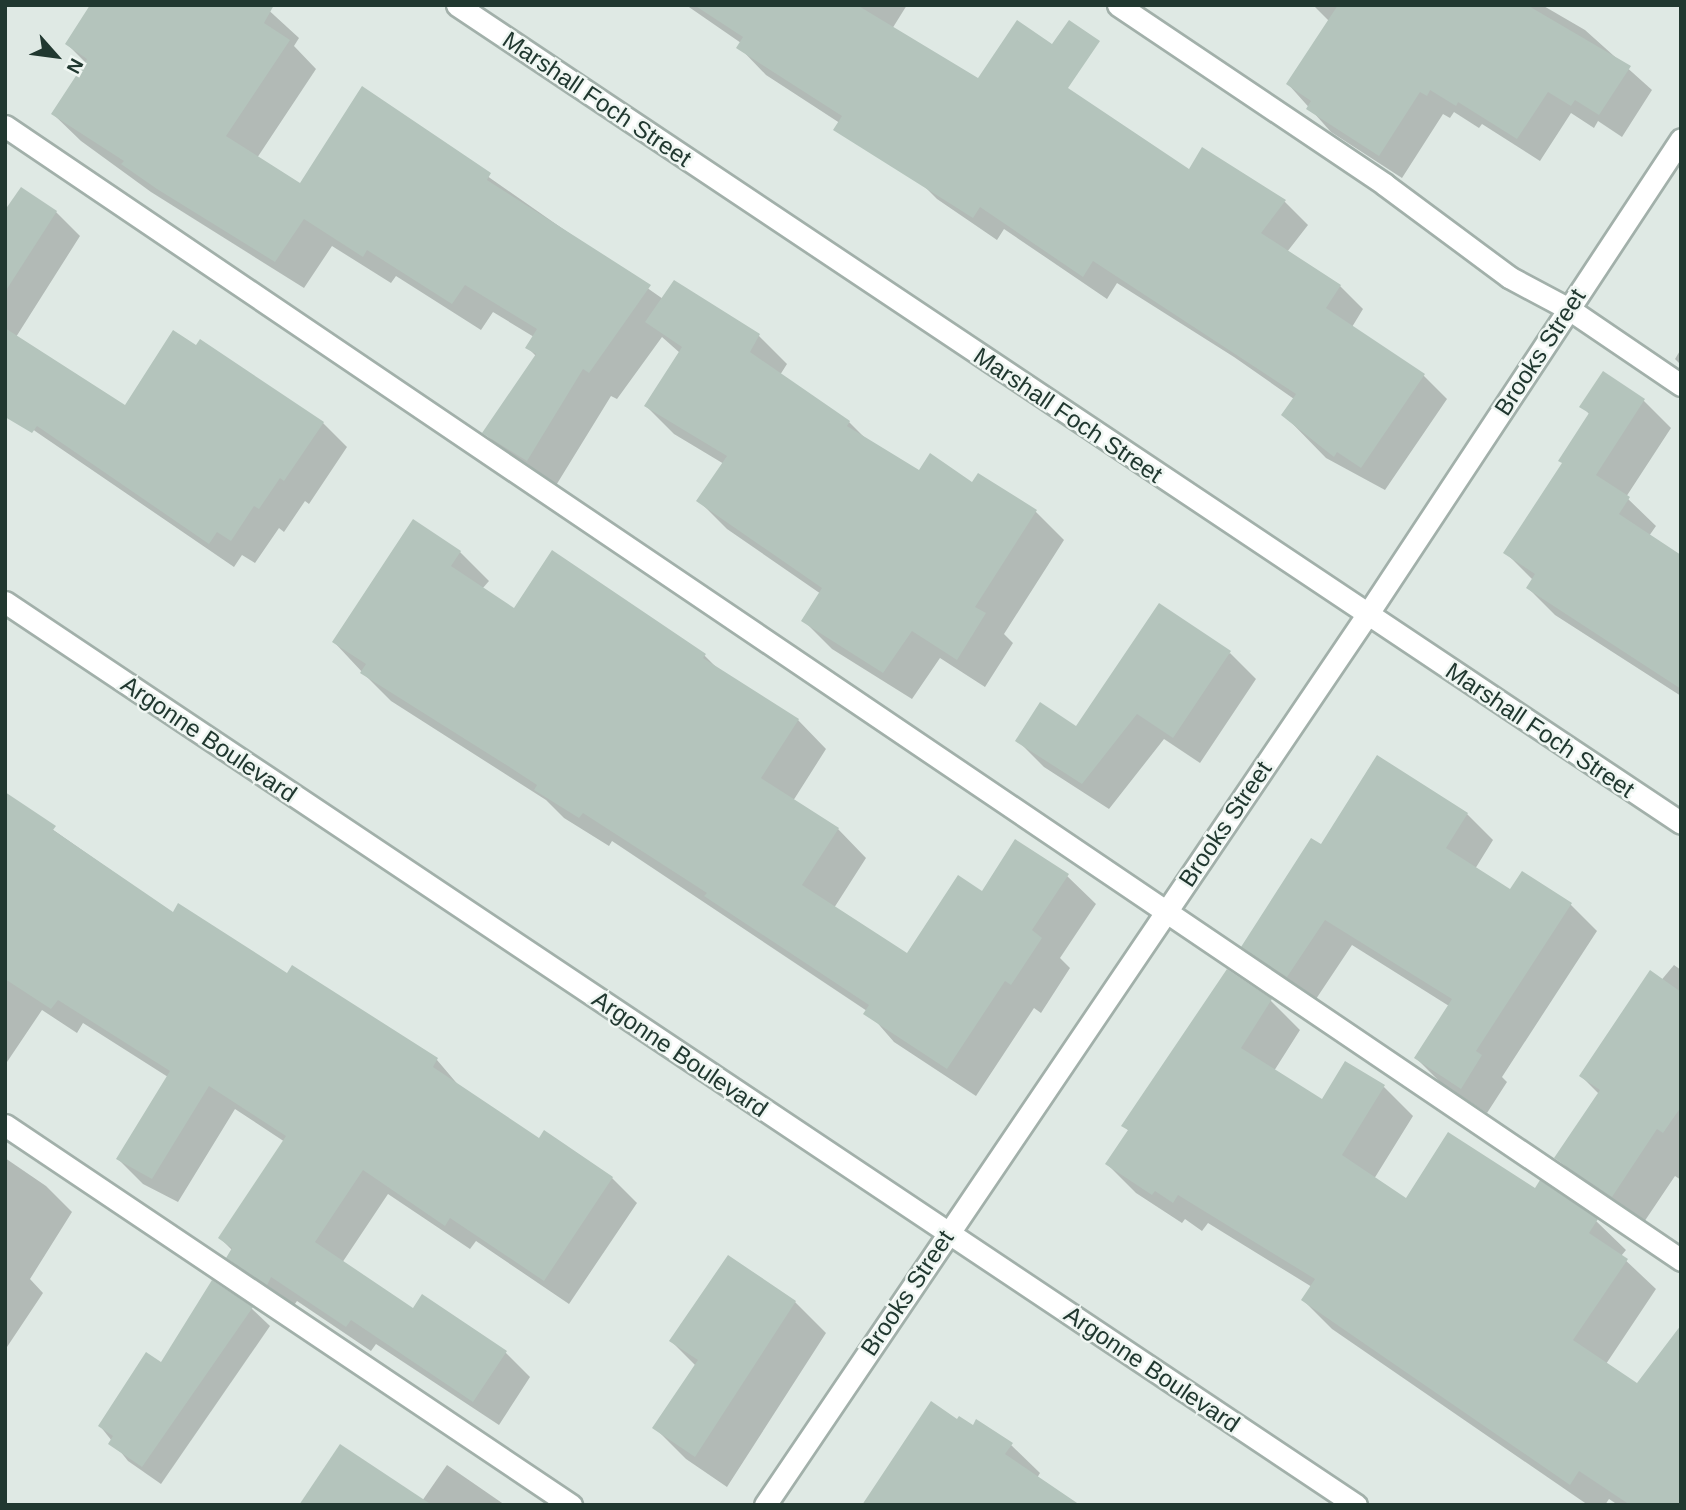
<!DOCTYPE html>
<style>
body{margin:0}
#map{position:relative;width:1686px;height:1510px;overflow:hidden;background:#dfe9e4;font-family:Helvetica,sans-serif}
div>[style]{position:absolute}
.shadow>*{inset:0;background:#0003}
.building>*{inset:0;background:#b4c4bc}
.roads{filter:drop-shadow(2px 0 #a2b0aa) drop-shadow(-2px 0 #a2b0aa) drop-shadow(0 2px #a2b0aa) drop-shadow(0 -2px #a2b0aa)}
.minor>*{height:21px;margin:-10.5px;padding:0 10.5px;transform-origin:10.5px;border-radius:10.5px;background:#fff}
span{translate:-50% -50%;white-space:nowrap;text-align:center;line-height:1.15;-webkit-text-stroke:5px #eff6f2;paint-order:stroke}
.street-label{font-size:24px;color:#213830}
.frame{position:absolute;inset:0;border:7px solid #213830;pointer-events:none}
.north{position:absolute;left:21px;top:21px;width:70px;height:70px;-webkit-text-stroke:5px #eff6f2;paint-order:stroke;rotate:118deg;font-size:19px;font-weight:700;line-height:28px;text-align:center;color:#213830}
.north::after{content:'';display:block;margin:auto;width:24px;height:32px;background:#213830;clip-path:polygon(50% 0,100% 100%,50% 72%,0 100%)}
</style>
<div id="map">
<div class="shadow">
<i style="clip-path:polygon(263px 5px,299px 38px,294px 46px,316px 69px,257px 158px,301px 185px,363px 89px,663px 299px,674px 282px,759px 336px,787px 364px,780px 375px,849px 422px,867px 440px,920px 472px,973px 485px,1036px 512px,1064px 540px,1004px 634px,1013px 643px,985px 687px,940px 658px,912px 699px,832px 649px,804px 621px,821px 594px,727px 529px,699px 501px,724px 464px,674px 434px,646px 406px,680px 353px,662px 337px,617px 399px,611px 396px,555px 487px,512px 461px,485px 433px,536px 356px,527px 347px,534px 337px,493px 312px,481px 330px,396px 276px,391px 283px,332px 246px,304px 288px,151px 192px,81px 141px,53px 114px,86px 63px,67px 44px)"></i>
<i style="clip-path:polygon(686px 5px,907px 5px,892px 29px,892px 157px,766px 75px,739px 47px,741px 43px)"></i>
<i style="clip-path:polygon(1313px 5px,1542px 5px,1585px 30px,1652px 90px,1622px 137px,1598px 121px,1594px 128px,1571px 113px,1540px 161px,1482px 124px,1479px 128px,1454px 112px,1450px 118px,1443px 114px,1402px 178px,1331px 132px,1288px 84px,1329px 21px)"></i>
<i style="clip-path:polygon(1189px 172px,1285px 202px,1308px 225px,1287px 252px,1340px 286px,1363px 309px,1352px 327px,1424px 376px,1447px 399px,1385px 490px,1326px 458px,1284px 415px,1294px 399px,1234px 357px,1117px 283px,1107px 299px,1004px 229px,997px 240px,937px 199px,914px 176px)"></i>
<i style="clip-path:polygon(56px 212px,80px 236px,16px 337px,125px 407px,323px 423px,347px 447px,309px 504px,305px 501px,284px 532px,279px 528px,255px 563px,242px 555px,234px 567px,35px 431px,5px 403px,5px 213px)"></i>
<i style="clip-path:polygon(1681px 349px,1681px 365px,1675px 359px)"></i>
<i style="clip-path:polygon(1604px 373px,1644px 401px,1671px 428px,1626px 497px,1656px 526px,1649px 536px,1681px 557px,1681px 696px,1555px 615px,1528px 588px,1533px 580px,1506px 553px,1564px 464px,1590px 415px,1582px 406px)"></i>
<i style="clip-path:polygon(413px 521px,460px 552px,489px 581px,482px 589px,514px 611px,704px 655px,719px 670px,798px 720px,826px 749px,793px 801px,838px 829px,866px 858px,834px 908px,908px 956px,983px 894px,1067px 876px,1096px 904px,1060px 958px,1070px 968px,1041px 1013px,1034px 1008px,976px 1096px,894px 1042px,867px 1011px,612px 841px,609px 846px,564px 818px,546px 800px,391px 701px,363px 673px,334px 642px)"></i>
<i style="clip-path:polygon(1230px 653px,1256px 679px,1200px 763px,1164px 739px,1109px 809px,1044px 767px,1017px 740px,1077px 728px)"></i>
<i style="clip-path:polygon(5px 796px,173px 914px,437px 1060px,460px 1087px,539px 1140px,612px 1178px,637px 1203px,569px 1304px,476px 1241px,470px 1249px,388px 1194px,342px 1263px,414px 1311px,506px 1353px,530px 1377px,499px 1425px,376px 1344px,371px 1351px,297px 1301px,292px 1308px,253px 1282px,229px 1258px,233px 1251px,220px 1238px,285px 1142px,235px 1109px,178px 1202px,143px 1184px,118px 1159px,168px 1077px,83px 1023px,77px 1033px,42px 1010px,5px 1065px)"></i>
<i style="clip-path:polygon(1467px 814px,1493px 840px,1475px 869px,1511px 892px,1522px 874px,1571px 905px,1597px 931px,1502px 1077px,1507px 1082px,1487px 1113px,1442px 1084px,1416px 1058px,1449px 1006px,1352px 945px,1314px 1002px,1270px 972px,1243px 946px,1322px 846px)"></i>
<i style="clip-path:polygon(1674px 965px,1681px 970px,1681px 1180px,1675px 1176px,1642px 1225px,1586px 1187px,1557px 1158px,1599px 1094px,1581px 1076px)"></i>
<i style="clip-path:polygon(1228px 971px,1271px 1001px,1300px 1030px,1274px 1071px,1323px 1101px,1384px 1087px,1413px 1116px,1374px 1179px,1407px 1201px,1536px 1190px,1596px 1221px,1626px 1250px,1621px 1256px,1656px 1289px,1606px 1364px,1681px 1505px,1618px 1505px,1609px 1499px,1605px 1505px,1588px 1505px,1332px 1329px,1303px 1300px,1312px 1287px,1208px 1223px,1202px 1231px,1185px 1219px,1182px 1223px,1136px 1193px,1107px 1164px,1129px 1131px,1123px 1125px)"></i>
<i style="clip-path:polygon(5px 1158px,46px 1186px,72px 1212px,30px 1279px,43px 1293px,5px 1350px)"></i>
<i style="clip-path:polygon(795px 1302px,826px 1333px,727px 1487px,686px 1459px,655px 1428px,696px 1366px,671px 1341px)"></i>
<i style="clip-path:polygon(251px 1308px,270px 1326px,161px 1484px,128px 1461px,100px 1426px,162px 1364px)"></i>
<i style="clip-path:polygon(958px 1422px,1011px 1445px,1040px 1473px,1037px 1478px)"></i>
<i style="clip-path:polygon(447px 1465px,505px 1505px,301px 1505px,422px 1501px)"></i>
</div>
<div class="building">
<i style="clip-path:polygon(90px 5px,274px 5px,264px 23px,290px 40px,226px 136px,300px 183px,362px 86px,491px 173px,487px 180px,651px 285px,589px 373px,583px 369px,527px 461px,482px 433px,536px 354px,525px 348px,537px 329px,465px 285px,452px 304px,367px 250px,363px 257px,304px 219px,275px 262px,157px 189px,121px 164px,124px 161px,51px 114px,87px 59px,65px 44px)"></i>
<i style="clip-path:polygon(694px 5px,857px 5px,978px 78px,1017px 20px,1052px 44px,1069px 20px,1100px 41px,1068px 88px,1189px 169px,1202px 147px,1286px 200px,1261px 233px,1341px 285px,1326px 308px,1425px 374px,1361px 468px,1337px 452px,1334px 457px,1281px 415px,1296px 394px,1093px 261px,1083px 277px,980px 207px,973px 218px,833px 130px,842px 116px,736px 48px,743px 37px)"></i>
<i style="clip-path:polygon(1338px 5px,1527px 5px,1631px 66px,1599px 115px,1575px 100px,1571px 106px,1548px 92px,1517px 139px,1458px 102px,1456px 106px,1430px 90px,1427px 96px,1420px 92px,1379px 156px,1306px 109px,1311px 101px,1286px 84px)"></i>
<i style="clip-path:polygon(21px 187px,57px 211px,5px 292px,5px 210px)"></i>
<i style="clip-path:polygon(674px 280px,760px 334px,750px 352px,850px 421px,847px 426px,919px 470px,930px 453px,972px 482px,978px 473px,1037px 510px,975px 607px,986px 613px,957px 660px,912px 631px,883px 673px,801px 621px,822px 588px,696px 501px,727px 456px,644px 406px,682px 347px,645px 322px)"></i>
<i style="clip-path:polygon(5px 328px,125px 405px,173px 330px,196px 345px,200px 339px,324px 422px,284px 481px,280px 478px,259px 509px,254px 506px,231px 541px,217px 532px,209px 544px,37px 426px,32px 433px,5px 417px)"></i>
<i style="clip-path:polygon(1603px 371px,1645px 399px,1596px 475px,1630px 497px,1619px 514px,1681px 555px,1681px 689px,1526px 588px,1535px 574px,1503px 553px,1562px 463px,1558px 461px,1589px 413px,1579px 407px)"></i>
<i style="clip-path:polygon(413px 519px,461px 551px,451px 566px,514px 608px,552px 550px,706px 654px,703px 658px,799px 719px,761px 778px,839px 828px,802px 885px,907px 953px,958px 875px,982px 891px,1015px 839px,1069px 874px,1032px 930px,1042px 938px,1011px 985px,1005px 981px,947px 1069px,863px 1014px,869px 1005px,704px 896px,707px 893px,583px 813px,579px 818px,534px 790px,537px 785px,511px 768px,360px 673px,366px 664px,332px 642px)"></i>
<i style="clip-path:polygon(1159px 603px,1231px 651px,1173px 738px,1137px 714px,1082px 784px,1015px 741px,1040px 702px,1076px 726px)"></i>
<i style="clip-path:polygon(1377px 755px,1468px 813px,1446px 848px,1510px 889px,1522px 871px,1572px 903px,1476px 1051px,1482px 1055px,1461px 1089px,1414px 1058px,1452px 999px,1325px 920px,1287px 977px,1241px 947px,1311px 838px,1321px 844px)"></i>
<i style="clip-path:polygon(5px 792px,56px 826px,53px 830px,173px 912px,178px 903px,287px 973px,292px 965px,438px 1058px,433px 1067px,539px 1138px,544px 1130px,613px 1177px,544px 1281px,450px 1218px,445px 1226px,363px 1170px,315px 1242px,413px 1308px,422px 1294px,507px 1351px,473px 1402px,351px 1320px,346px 1327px,271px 1277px,267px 1285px,226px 1258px,232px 1248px,218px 1238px,286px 1136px,209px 1086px,152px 1179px,116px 1159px,170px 1071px,58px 1000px,51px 1009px,5px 979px)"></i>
<i style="clip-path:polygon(1227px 969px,1272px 999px,1241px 1048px,1322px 1099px,1345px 1061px,1385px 1085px,1342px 1155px,1406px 1198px,1448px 1132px,1535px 1188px,1540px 1180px,1598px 1219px,1589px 1233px,1628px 1259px,1573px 1340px,1637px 1383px,1681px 1325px,1681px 1505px,1630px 1505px,1579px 1471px,1570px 1485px,1301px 1300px,1315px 1279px,1178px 1195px,1173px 1203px,1155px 1191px,1152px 1195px,1105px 1164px,1128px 1130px,1121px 1126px)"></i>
<i style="clip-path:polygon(1650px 970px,1681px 992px,1681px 1107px,1663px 1133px,1657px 1129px,1612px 1197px,1554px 1158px,1600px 1090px,1579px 1076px)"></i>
<i style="clip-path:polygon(728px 1255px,796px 1301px,695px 1457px,652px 1428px,698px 1360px,669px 1341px)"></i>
<i style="clip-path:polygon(212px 1280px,253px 1307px,142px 1467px,108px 1444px,113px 1436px,98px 1426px,146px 1352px,161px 1362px)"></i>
<i style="clip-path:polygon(931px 1401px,957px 1419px,959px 1416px,973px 1425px,976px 1419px,1013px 1443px,1005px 1454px,1080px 1505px,862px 1505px)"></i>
<i style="clip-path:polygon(340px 1444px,432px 1505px,299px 1505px)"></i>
</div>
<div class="roads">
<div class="minor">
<i style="left:457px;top:5px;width:1472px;rotate:33.75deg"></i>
<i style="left:1118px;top:5px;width:321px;rotate:33.9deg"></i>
<i style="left:1384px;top:184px;width:156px;rotate:36.6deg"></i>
<i style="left:1509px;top:277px;width:68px;rotate:28.1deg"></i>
<i style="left:1569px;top:309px;width:135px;rotate:34.2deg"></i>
<i style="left:5px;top:126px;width:2024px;rotate:34.08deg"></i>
<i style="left:5px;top:602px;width:1625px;rotate:33.76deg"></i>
<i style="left:5px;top:1125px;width:682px;rotate:33.88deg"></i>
<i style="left:765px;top:1505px;width:1074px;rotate:-55.93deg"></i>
<i style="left:1367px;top:615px;width:570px;rotate:-56.59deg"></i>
</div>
</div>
<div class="street-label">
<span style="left:597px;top:99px;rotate:34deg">Marshall Foch Street</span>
<span style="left:1540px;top:352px;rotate:-57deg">Brooks Street</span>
<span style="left:1068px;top:415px;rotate:34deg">Marshall Foch Street</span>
<span style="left:1540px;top:730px;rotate:34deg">Marshall Foch Street</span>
<span style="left:209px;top:739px;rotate:34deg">Argonne Boulevard</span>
<span style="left:1225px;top:824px;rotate:-56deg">Brooks Street</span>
<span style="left:680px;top:1054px;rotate:34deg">Argonne Boulevard</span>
<span style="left:907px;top:1293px;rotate:-56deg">Brooks Street</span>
<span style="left:1152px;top:1369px;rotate:34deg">Argonne Boulevard</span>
</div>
<div class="frame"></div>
<div class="north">N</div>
</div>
